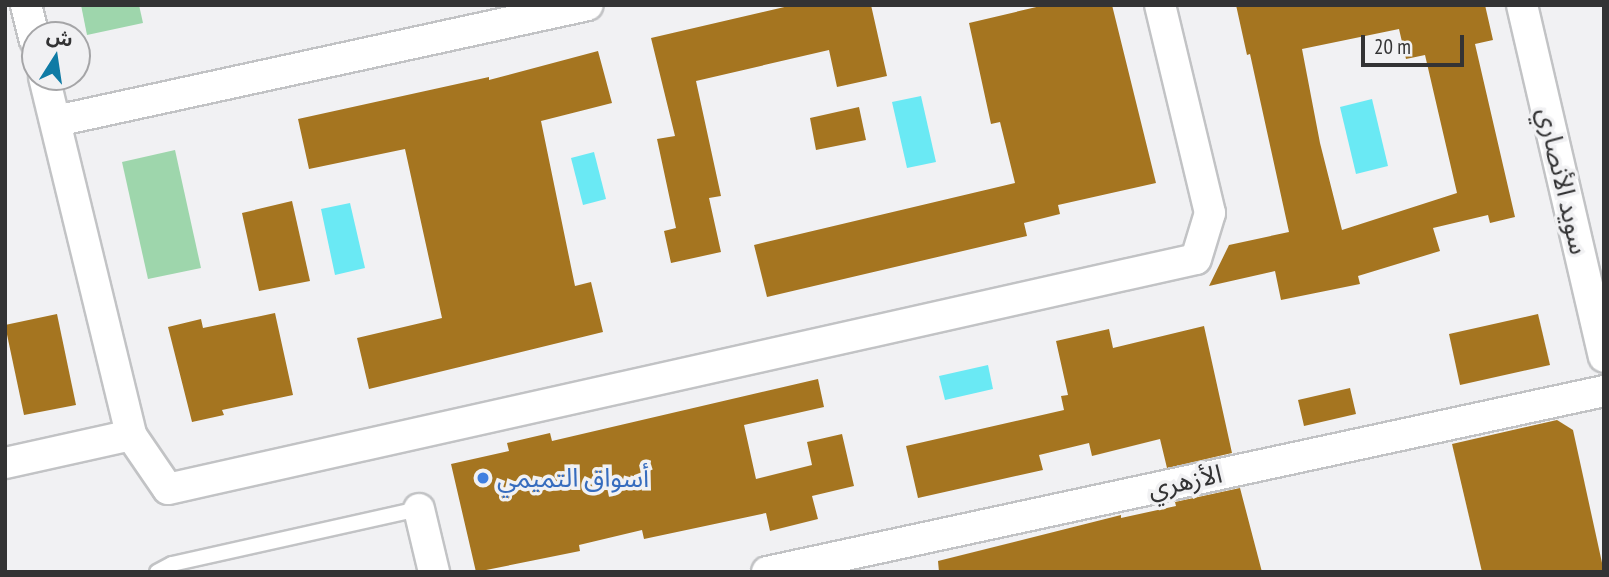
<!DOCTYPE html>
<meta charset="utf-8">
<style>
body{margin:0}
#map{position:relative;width:1609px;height:577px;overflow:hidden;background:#f1f1f3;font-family:"PT Sans Narrow","Noto Sans Arabic",sans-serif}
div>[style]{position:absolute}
.green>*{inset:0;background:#9ed6ac}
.water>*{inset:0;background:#6ae9f4}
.building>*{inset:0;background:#a57520}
.roads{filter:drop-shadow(2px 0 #c2c3c5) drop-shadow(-2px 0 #c2c3c5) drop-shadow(0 2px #c2c3c5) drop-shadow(0 -2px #c2c3c5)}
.service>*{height:14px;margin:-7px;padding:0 7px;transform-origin:7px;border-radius:7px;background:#fff}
.minor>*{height:30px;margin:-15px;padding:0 15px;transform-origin:15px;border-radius:15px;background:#fff}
.dots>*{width:19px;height:19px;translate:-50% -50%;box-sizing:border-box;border:4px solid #f1f1f3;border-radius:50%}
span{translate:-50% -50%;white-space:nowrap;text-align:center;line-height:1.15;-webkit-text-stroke:7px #f1f1f3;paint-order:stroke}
.street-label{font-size:26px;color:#333334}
.shop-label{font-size:26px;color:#366cbe}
.left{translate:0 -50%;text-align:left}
.frame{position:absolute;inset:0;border:7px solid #333334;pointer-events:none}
.north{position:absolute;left:21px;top:21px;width:70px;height:70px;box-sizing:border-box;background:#f1f1f3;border:2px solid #a5a5a7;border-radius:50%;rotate:12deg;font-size:19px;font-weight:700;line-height:28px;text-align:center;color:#333334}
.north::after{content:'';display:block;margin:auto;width:24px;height:32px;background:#0f7ba5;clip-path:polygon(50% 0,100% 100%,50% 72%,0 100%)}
.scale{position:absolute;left:1361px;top:35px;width:103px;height:32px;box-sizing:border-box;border:4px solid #333334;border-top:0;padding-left:9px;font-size:21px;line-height:24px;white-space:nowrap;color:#333334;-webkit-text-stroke:5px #f1f1f3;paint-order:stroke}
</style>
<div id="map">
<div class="green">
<i style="clip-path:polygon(81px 5px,139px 5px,143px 23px,87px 35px)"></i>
<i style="clip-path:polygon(175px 150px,201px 268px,148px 279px,122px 162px)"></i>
</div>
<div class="water">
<i style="clip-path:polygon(921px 96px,936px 162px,907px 168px,892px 102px)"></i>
<i style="clip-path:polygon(1372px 99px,1388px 166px,1356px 174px,1340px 107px)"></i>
<i style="clip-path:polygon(594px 152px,606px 199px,583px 205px,571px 158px)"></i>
<i style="clip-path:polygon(350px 203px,365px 268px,335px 275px,321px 209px)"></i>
<i style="clip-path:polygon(988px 365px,993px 389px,945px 400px,939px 376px)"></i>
</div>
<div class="building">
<i style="clip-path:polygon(793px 5px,871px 5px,887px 76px,837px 87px,829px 50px,696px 81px,721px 196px,709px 198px,721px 252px,671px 263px,664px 231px,676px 228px,657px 139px,675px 136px,651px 38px)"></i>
<i style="clip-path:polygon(1045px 5px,1112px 5px,1156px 183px,1058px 205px,1060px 214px,1024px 223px,1027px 236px,767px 297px,754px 245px,1015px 183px,1000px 122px,991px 124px,969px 23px)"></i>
<i style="clip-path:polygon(evenodd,1236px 5px,1485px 5px,1493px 40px,1475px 44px,1515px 217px,1490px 223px,1488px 215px,1433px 228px,1440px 251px,1358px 276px,1360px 284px,1281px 300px,1275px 271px,1209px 286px,1229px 245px,1289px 232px,1250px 54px,1247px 55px,1236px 5px,1399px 29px,1406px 59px,1425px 55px,1457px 193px,1342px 230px,1320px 143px,1302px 49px,1399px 29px)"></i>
<i style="clip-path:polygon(598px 51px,612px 103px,541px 121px,575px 286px,591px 282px,603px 332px,369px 389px,357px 338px,442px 318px,405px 149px,309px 169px,298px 119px,489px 77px,489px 80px)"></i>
<i style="clip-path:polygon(859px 107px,866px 140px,816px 150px,810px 118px)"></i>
<i style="clip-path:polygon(292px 201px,310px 281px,259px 291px,242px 213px)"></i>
<i style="clip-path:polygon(275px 313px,293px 395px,222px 410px,224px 415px,192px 422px,168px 327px,201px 319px,203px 328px)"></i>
<i style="clip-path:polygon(57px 314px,76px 405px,24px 415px,5px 325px)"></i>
<i style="clip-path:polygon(1538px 314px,1550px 365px,1460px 385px,1449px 334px)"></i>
<i style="clip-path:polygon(1204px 326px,1232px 453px,1167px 468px,1160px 439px,1092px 456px,1089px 443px,1039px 455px,1043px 470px,918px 498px,906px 446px,1064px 410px,1061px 396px,1068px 395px,1056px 341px,1109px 329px,1113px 348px)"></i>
<i style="clip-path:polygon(818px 379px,824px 407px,744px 425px,756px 479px,812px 465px,807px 442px,842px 434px,854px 486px,812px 496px,818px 519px,770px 531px,766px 513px,644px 539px,642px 530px,579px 545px,580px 551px,476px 572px,451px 464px,509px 451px,507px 443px,550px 433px,552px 441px)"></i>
<i style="clip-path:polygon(1350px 388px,1356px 414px,1304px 426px,1298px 400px)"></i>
<i style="clip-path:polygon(1557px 420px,1573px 430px,1604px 572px,1482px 572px,1452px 444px)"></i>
<i style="clip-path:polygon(1240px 488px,1262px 572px,939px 572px,938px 561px,1121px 515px,1121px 518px,1176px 506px,1175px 502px)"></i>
</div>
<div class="roads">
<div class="service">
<i style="left:157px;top:572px;width:17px;rotate:-28deg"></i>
<i style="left:172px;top:564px;width:253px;rotate:-12.6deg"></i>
</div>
<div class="minor">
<i style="left:26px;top:5px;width:36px;rotate:76deg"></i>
<i style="left:1522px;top:5px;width:361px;rotate:76.9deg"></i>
<i style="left:44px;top:77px;width:368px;rotate:76.3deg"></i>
<i style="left:131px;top:435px;width:65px;rotate:55.6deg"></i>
<i style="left:168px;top:489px;width:1053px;rotate:-12.61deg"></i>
<i style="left:1196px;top:259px;width:48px;rotate:-73.1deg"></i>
<i style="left:1210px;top:213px;width:214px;rotate:-103.5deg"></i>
<i style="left:56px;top:121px;width:544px;rotate:-12.3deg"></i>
<i style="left:5px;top:463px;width:129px;rotate:-12.5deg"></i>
<i style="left:419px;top:509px;width:65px;rotate:76.6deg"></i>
<i style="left:767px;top:572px;width:856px;rotate:-12.2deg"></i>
</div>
</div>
<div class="dots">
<i style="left:483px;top:478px;background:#3f7fe0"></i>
</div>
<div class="street-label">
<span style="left:1563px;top:181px;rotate:77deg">سويد الأنصاري</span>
<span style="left:1185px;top:481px;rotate:-12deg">الأزهري</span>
</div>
<div class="shop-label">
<span class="left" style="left:497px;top:478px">أسواق التميمي</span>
</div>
<div class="frame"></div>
<div class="north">ش</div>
<div class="scale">20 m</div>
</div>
